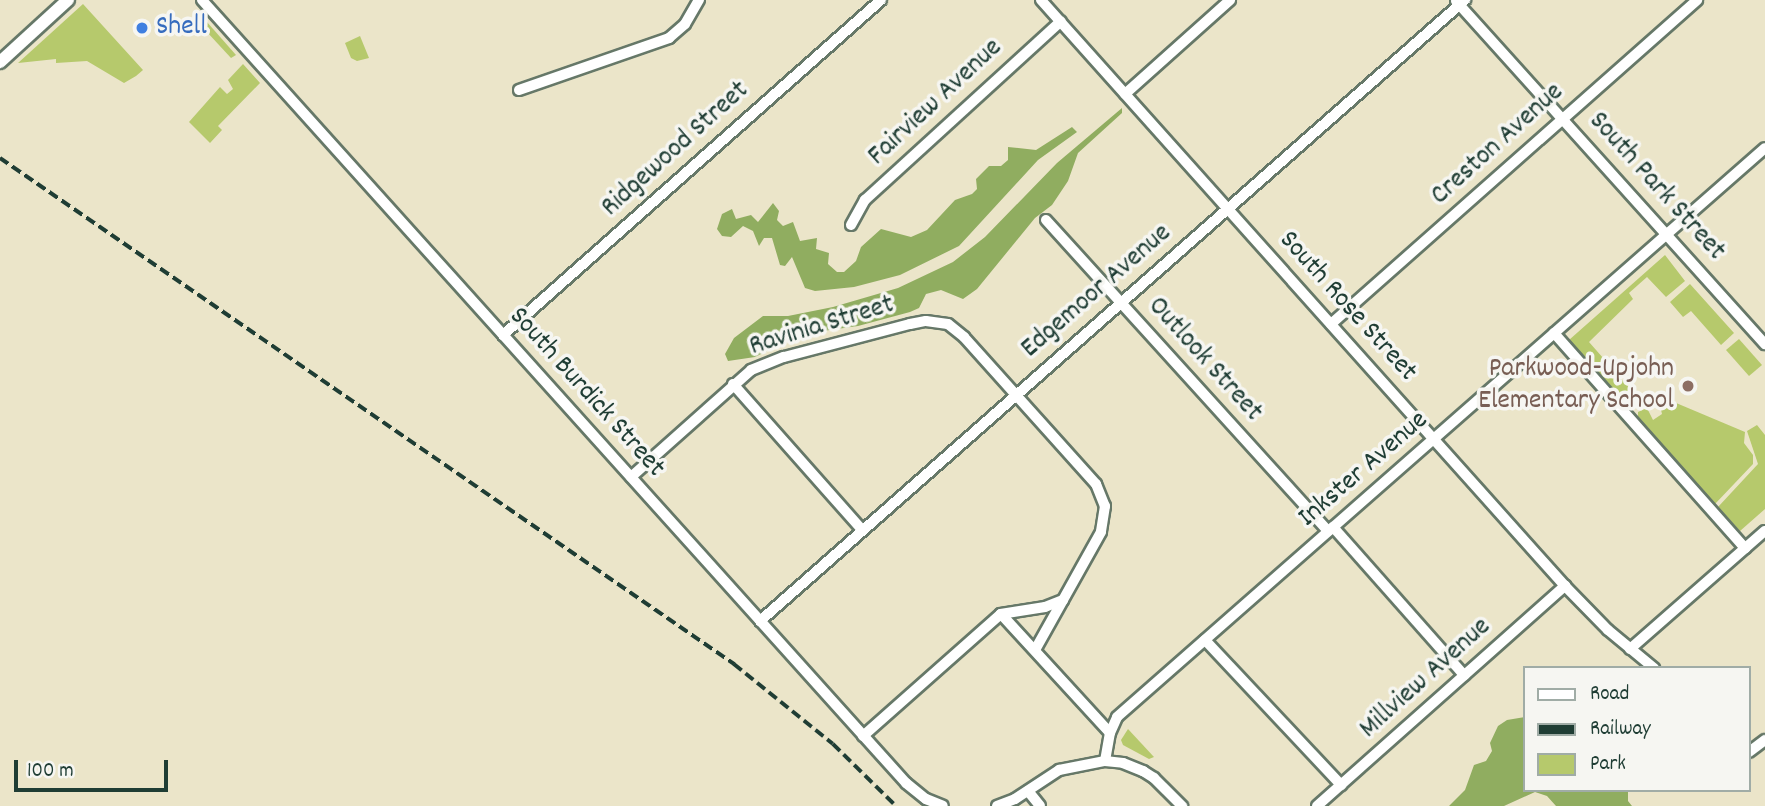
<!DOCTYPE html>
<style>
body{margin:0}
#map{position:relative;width:1765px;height:806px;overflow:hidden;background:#ebe5c9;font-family:Dekko,sans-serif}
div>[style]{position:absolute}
.green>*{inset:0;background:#b6c96c}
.forest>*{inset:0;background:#90ad60}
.roads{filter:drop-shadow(2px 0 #667868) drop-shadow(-2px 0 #667868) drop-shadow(0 2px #667868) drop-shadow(0 -2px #667868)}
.minor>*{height:10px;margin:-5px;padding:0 5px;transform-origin:5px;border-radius:5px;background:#fff}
.tertiary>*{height:12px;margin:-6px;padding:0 6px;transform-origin:6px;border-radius:6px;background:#fff}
.rail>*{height:3.5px;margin-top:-1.75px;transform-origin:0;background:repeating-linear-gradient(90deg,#1f3d34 0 10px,transparent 0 15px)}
.dots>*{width:19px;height:19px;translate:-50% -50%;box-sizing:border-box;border:4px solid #f6f6f2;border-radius:50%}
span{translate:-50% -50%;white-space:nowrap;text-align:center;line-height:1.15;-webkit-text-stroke:7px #f6f6f2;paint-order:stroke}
.shop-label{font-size:28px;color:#366cbe}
.left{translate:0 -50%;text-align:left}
.street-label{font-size:28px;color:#1f3d34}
.education-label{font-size:28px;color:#785e54}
.right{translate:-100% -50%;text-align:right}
.legend{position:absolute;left:1523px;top:666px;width:228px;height:126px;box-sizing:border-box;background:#f6f6f2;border:2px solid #a0aca6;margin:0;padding:9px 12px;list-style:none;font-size:21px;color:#1f3d34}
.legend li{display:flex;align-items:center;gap:14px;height:35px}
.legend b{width:35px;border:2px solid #a0aca6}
.scale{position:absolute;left:14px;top:760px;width:154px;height:32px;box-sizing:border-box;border:4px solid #1f3d34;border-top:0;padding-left:9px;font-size:21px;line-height:24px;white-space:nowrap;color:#1f3d34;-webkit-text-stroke:5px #f6f6f2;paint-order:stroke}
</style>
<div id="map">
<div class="green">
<i style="clip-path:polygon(83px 4px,143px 70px,136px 76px,124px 83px,87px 61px,56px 63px,56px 59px,18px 63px)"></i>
<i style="clip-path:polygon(196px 13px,199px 13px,236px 55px,231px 58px,194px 18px)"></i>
<i style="clip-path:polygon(360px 36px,369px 58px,357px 61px,351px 58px,345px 43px)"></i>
<i style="clip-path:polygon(243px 64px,260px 83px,218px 126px,222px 130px,210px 143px,189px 122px,220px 87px,227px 94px,233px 89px,228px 80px)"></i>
<i style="clip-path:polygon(1665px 255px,1685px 281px,1666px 297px,1647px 277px,1629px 293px,1633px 299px,1589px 342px,1633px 392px,1623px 400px,1569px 340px)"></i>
<i style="clip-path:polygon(1690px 284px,1734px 333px,1721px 345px,1691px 311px,1683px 317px,1670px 302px)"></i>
<i style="clip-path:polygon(1739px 339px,1762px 365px,1749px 376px,1726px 350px)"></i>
<i style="clip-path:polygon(1669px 400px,1745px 432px,1744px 443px,1753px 455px,1753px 464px,1715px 504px,1638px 417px,1638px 412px,1647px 408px,1653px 420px,1662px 414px,1659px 401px)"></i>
<i style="clip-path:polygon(1757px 425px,1765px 435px,1765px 509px,1740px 531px,1718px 507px,1758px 464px,1747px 431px)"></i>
<i style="clip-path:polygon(1128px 729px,1154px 757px,1149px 759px,1123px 745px,1121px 740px)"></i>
</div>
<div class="forest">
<i style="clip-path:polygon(1122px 108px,1122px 113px,1078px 153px,1068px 181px,1052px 205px,1035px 218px,977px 289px,963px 299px,941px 290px,926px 294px,919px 308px,910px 312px,858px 326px,802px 334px,755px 357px,728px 361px,725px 354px,734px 338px,763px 316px,788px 316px,833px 307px,898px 288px,953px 262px,985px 237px,1057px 163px)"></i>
<i style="clip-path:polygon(1072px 127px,1077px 132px,1038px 160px,959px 246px,900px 275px,854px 287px,815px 291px,805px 288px,792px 257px,785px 266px,780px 265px,772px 238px,764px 238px,759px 246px,753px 231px,743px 226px,731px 237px,722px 236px,717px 229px,722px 214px,732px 209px,736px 219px,751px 215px,758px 222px,773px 203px,779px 211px,777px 220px,783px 226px,793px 222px,800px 241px,817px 238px,816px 249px,829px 253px,828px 264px,837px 272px,844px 272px,856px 261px,861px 247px,881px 229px,911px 237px,927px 230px,955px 200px,972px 194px,977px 189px,976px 179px,989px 166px,1001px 166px,1008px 160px,1008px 147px,1036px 150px)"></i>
<i style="clip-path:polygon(1525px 717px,1525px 790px,1628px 790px,1628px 801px,1632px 806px,1556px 806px,1547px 796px,1535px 792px,1504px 806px,1449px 806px,1465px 790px,1474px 765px,1486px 761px,1492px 751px,1490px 743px,1498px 726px,1507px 720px)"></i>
</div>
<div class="roads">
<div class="minor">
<i style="left:202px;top:0;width:1053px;rotate:48.04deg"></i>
<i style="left:906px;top:783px;width:26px;rotate:39deg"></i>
<i style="left:926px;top:799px;width:18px;rotate:22deg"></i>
<i style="left:1041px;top:0;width:786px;rotate:48.2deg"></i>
<i style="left:1565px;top:586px;width:62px;rotate:45.7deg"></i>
<i style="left:1608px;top:630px;width:60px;rotate:39.6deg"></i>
<i style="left:1456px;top:1px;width:462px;rotate:48deg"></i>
<i style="left:519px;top:90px;width:159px;rotate:-19.1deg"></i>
<i style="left:669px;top:38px;width:21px;rotate:-41deg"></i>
<i style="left:685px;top:24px;width:28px;rotate:-60deg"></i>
<i style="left:1125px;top:94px;width:141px;rotate:-41.8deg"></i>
<i style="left:1046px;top:220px;width:420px;rotate:47.8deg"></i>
<i style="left:851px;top:225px;width:29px;rotate:-61deg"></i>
<i style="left:865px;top:200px;width:265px;rotate:-42.4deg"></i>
<i style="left:1331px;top:324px;width:489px;rotate:-41.5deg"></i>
<i style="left:1554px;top:333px;width:288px;rotate:48.4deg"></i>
<i style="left:503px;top:335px;width:505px;rotate:-41.55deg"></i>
<i style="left:733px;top:384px;width:195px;rotate:48.5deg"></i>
<i style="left:631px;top:477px;width:161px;rotate:-41.7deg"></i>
<i style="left:751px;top:370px;width:35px;rotate:-22deg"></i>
<i style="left:784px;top:357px;width:130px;rotate:-14.7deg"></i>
<i style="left:910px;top:324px;width:16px;rotate:-11deg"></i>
<i style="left:926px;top:321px;width:22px;rotate:8deg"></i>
<i style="left:948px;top:324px;width:21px;rotate:39deg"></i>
<i style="left:964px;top:337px;width:198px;rotate:48.1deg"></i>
<i style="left:1096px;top:484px;width:24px;rotate:68deg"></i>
<i style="left:1105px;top:506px;width:26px;rotate:99deg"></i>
<i style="left:1101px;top:532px;width:78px;rotate:119.2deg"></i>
<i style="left:1063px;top:600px;width:19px;rotate:159deg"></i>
<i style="left:1045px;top:607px;width:45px;rotate:171deg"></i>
<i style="left:1333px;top:527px;width:198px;rotate:48.5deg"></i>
<i style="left:1001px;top:614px;width:161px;rotate:47.5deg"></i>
<i style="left:760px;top:621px;width:940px;rotate:-41.38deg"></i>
<i style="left:1205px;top:640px;width:199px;rotate:46.8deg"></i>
<i style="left:1630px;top:649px;width:179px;rotate:-41.2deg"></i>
<i style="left:1035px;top:650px;width:57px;rotate:-60.8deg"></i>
<i style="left:863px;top:736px;width:184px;rotate:-41.5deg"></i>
<i style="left:1749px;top:752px;width:20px;rotate:-37deg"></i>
<i style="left:1105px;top:761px;width:28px;rotate:-80deg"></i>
<i style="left:1110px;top:733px;width:17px;rotate:-66deg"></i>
<i style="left:1117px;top:717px;width:862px;rotate:-41.29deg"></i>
<i style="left:1028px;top:791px;width:19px;rotate:51deg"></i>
<i style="left:997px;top:806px;width:19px;rotate:-21deg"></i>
<i style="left:1015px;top:799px;width:53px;rotate:-33.4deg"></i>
<i style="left:1059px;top:770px;width:47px;rotate:-11.1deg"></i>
<i style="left:1105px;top:761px;width:18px;rotate:6deg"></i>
<i style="left:1123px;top:763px;width:22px;rotate:22deg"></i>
<i style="left:1143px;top:771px;width:13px;rotate:32deg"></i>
<i style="left:1154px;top:778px;width:40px;rotate:45deg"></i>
<i style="left:1317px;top:806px;width:332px;rotate:-41.6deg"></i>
</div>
<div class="tertiary">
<i style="left:0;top:62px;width:92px;rotate:-42.4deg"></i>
</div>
</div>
<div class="rail">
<i style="left:0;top:158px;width:892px;rotate:34.58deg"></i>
<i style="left:734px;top:664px;width:127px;rotate:38.9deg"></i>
<i style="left:833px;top:744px;width:88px;rotate:44.5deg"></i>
</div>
<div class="dots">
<i style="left:142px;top:28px;background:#3f7fe0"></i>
<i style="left:1688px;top:386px;background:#8d6e63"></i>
</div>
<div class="shop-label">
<span class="left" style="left:156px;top:28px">Shell</span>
</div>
<div class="street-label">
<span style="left:936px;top:103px;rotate:-43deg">Fairview Avenue</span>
<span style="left:1498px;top:145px;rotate:-42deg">Creston Avenue</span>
<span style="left:676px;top:150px;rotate:-42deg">Ridgewood Street</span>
<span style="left:1656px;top:187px;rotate:48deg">South Park Street</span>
<span style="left:1097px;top:292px;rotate:-41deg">Edgemoor Avenue</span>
<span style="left:1347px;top:307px;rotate:48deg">South Rose Street</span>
<span style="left:822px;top:327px;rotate:-17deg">Ravinia Street</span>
<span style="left:1204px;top:360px;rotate:48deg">Outlook Street</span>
<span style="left:586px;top:393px;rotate:48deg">South Burdick Street</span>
<span style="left:1364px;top:470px;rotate:-41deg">Inkster Avenue</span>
<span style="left:1426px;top:679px;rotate:-42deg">Millview Avenue</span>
</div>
<div class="education-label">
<span class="right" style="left:1674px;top:386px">Parkwood-Upjohn<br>Elementary School</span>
</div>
<ul class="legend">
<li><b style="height:9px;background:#fff"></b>Road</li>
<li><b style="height:9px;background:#1f3d34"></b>Railway</li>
<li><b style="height:19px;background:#b6c96c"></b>Park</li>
</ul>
<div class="scale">100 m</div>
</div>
